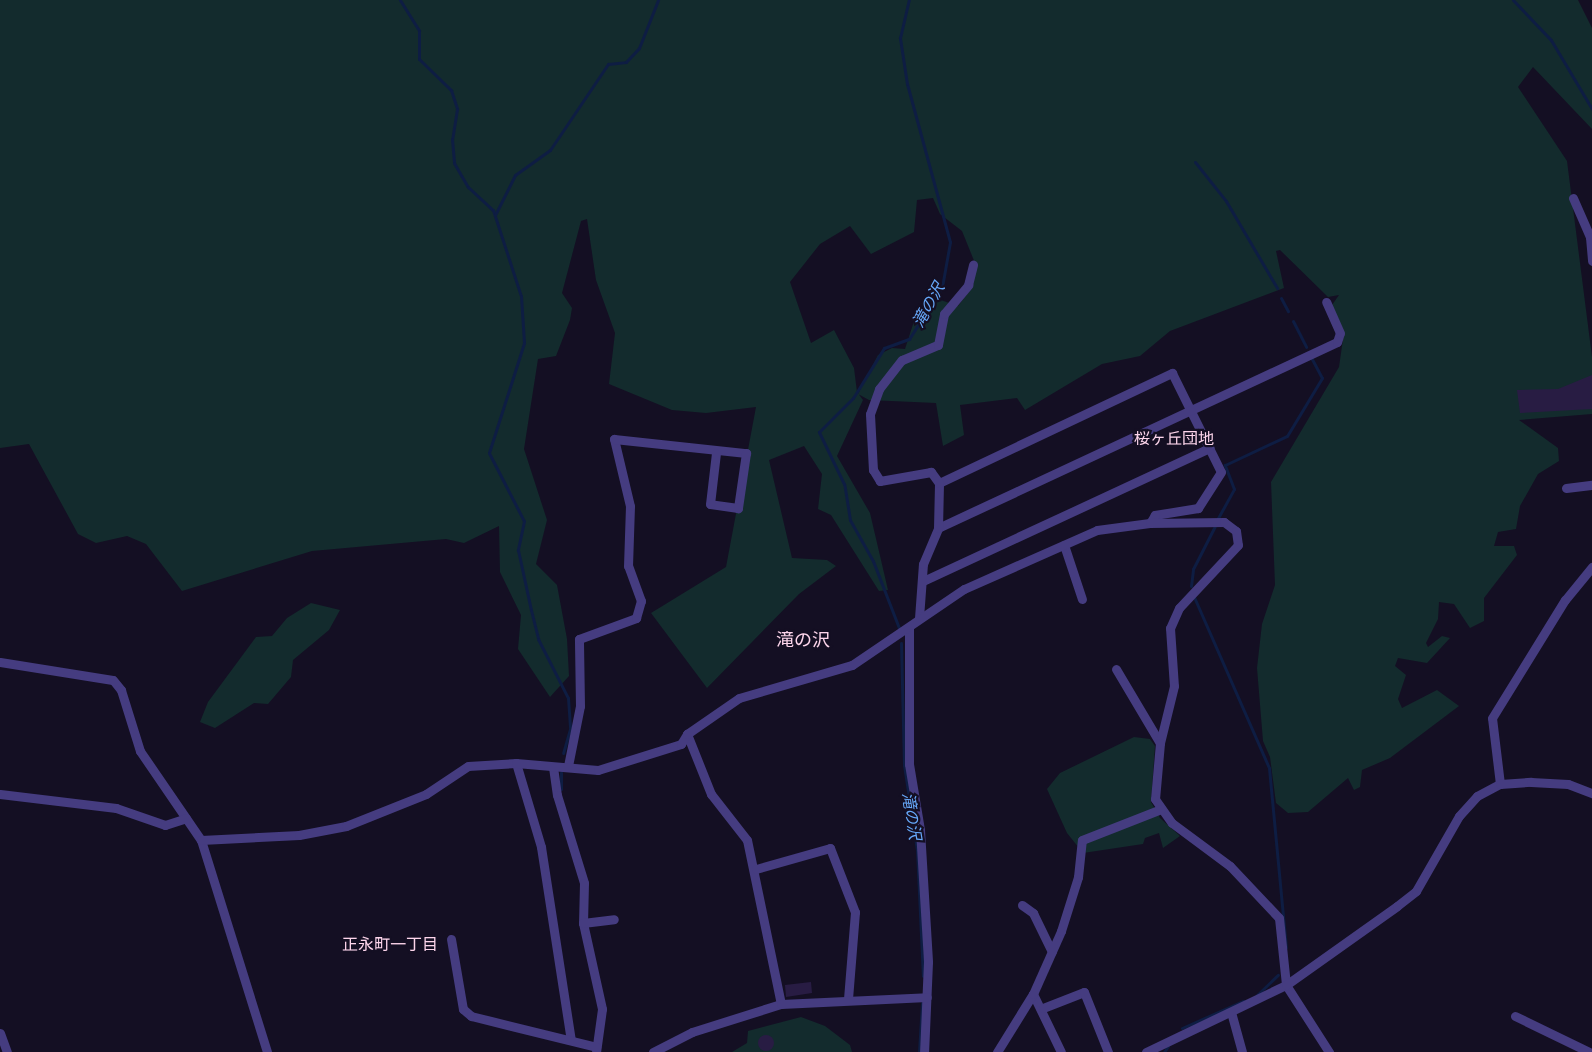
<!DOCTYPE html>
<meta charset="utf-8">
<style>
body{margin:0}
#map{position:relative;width:1592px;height:1052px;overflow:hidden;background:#140f23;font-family:Ubuntu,"Noto Sans JP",sans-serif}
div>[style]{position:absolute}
.green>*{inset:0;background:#132b2d}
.stream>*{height:3px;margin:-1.5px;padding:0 1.5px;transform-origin:1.5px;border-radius:1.5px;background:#0e1d43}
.building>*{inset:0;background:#281c43}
.round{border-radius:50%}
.minor>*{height:9px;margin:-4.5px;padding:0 4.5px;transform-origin:4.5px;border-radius:4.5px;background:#453c80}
span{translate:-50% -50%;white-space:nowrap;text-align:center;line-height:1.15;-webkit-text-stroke:4.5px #140f23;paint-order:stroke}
.water-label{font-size:16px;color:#66a7f8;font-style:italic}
.neighbourhood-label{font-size:16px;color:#fdd5eb}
.quarter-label{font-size:18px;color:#fdd5eb}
</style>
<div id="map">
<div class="green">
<i style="clip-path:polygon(0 0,1578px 0,1592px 28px,1592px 129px,1533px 67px,1518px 87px,1567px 161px,1592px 357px,1592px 414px,1519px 420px,1558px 448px,1559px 461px,1538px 474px,1520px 506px,1516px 529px,1498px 532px,1494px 546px,1514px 546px,1517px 555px,1484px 598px,1484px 621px,1470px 628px,1454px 604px,1439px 602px,1438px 619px,1426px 643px,1428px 647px,1442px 636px,1450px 638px,1427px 663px,1398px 658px,1395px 666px,1406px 675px,1398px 699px,1402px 708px,1437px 690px,1459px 706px,1390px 758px,1362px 770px,1360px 787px,1354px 790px,1348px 778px,1308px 812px,1288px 813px,1276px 803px,1270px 757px,1263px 741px,1257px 668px,1262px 624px,1275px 585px,1271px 482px,1339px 367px,1344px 332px,1332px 305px,1339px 295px,1328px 297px,1280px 250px,1276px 251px,1284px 288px,1170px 331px,1140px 356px,1102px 364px,1025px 410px,1017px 398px,960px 405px,964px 435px,943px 446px,936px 403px,869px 400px,858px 394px,878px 355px,892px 348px,905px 349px,916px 315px,932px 297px,958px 306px,971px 289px,977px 268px,962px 231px,940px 214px,933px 198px,917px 200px,914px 232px,871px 254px,850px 226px,820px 244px,790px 282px,811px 343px,834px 330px,854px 368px,857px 392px,863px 400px,837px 456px,870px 513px,888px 590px,879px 591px,831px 515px,818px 509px,822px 474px,804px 446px,769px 460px,792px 558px,827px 560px,836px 566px,799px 594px,707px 688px,651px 613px,726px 567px,756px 407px,706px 413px,672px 410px,609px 384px,615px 333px,596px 280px,587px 219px,581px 221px,562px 293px,572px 308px,570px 320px,556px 356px,538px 359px,524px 449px,547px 520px,536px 564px,557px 585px,567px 639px,569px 676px,550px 697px,518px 649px,521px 615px,500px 572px,499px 526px,464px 543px,446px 539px,312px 551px,182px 591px,146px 544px,127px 536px,96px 543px,78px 534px,29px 444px,0 448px)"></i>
<i style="clip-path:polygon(311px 603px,340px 610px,329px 630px,293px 660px,291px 677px,268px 704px,254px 703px,215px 728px,200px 722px,208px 702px,256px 637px,272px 636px,287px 618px)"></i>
<i style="clip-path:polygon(1134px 737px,1150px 739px,1155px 746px,1151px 802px,1160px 818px,1180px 836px,1163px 848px,1159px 833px,1145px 838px,1143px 844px,1083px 853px,1067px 833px,1047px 789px,1060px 773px)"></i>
<i style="clip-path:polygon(801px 1017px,825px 1026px,850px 1045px,852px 1052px,732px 1052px,747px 1043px,748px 1031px)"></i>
</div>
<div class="stream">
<i style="left:400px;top:0;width:36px;rotate:58deg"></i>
<i style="left:419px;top:31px;width:28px;rotate:90deg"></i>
<i style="left:419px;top:59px;width:45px;rotate:44.1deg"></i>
<i style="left:451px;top:90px;width:20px;rotate:72deg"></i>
<i style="left:457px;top:109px;width:30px;rotate:99deg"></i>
<i style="left:452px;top:139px;width:24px;rotate:85deg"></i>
<i style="left:454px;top:163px;width:28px;rotate:60deg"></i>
<i style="left:468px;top:187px;width:34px;rotate:43deg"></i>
<i style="left:493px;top:210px;width:90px;rotate:72deg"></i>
<i style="left:521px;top:296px;width:47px;rotate:86.3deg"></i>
<i style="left:524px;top:343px;width:115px;rotate:107.7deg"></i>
<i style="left:489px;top:453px;width:76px;rotate:62.8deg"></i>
<i style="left:524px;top:521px;width:30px;rotate:102deg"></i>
<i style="left:518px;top:550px;width:61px;rotate:77.8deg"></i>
<i style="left:531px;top:610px;width:30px;rotate:76deg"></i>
<i style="left:538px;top:639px;width:66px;rotate:63deg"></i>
<i style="left:568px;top:698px;width:31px;rotate:86deg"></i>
<i style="left:570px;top:729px;width:25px;rotate:106deg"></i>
<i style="left:1513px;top:0;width:55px;rotate:46.5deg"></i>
<i style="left:1551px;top:40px;width:80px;rotate:59.3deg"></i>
<i style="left:1195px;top:162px;width:50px;rotate:51.5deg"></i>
<i style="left:1226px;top:201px;width:101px;rotate:59.6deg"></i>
<i style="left:495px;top:215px;width:45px;rotate:-63.4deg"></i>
<i style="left:515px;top:175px;width:43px;rotate:-35.5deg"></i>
<i style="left:550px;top:150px;width:104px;rotate:-56deg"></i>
<i style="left:608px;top:64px;width:18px;rotate:-6deg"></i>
<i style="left:626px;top:62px;width:19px;rotate:-47deg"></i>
<i style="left:639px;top:48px;width:52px;rotate:-68.4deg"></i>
<i style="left:1281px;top:298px;width:15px;rotate:62deg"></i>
<i style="left:1293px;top:321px;width:29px;rotate:63deg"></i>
<i style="left:1218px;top:518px;width:33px;rotate:-61deg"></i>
<i style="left:1234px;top:489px;width:26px;rotate:-111deg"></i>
<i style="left:1225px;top:465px;width:68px;rotate:-25.1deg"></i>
<i style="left:1287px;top:436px;width:68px;rotate:-58.9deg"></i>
<i style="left:1322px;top:378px;width:24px;rotate:-118deg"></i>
<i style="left:1191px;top:586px;width:17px;rotate:-83deg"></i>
<i style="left:1193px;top:569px;width:48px;rotate:-62.9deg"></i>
<i style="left:1194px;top:597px;width:187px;rotate:66.3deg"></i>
<i style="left:1269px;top:768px;width:180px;rotate:84.6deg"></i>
<i style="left:899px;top:628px;width:72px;rotate:-111.2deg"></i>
<i style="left:873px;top:561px;width:47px;rotate:-119.3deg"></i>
<i style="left:850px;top:520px;width:36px;rotate:-99deg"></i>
<i style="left:844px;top:484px;width:58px;rotate:-115.7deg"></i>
<i style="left:819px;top:432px;width:48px;rotate:-45deg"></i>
<i style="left:853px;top:398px;width:59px;rotate:-58.2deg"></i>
<i style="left:884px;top:348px;width:27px;rotate:-20deg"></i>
<i style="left:909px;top:339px;width:62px;rotate:-57.6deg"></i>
<i style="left:942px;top:287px;width:46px;rotate:-79.9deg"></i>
<i style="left:950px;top:242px;width:164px;rotate:-105.2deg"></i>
<i style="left:907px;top:84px;width:47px;rotate:-98.7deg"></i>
<i style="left:900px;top:38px;width:39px;rotate:-77deg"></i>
<i style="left:901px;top:643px;width:122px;rotate:88.6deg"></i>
<i style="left:904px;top:765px;width:86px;rotate:81.3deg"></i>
<i style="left:917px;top:850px;width:126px;rotate:87.3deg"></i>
<i style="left:561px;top:772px;width:17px;rotate:90deg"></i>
<i style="left:1257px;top:995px;width:29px;rotate:-44deg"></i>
<i style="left:1182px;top:1028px;width:67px;rotate:-23.9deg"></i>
<i style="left:919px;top:1052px;width:49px;rotate:-86.5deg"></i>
<i style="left:1164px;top:1052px;width:7px;rotate:-56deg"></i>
</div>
<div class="building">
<i style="clip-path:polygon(1592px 375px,1592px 409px,1520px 413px,1517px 390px,1558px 389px)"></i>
<i style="clip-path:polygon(811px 982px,812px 993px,786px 997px,785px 985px)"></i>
<i class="round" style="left:758px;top:1035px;width:16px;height:16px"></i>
</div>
<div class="minor">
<i style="left:1573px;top:198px;width:43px;rotate:66.4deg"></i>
<i style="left:1590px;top:237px;width:24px;rotate:85deg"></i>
<i style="left:939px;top:483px;width:258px;rotate:-25.3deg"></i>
<i style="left:1172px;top:373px;width:110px;rotate:63.7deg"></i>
<i style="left:1221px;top:472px;width:43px;rotate:122.6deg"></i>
<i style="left:1198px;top:508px;width:44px;rotate:170.8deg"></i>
<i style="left:1155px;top:515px;width:9px;rotate:122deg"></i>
<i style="left:1566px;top:488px;width:26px;rotate:-7deg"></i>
<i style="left:938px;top:528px;width:440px;rotate:-25deg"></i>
<i style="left:1337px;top:342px;width:9px;rotate:-72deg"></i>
<i style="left:1340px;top:333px;width:34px;rotate:-114deg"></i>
<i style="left:1064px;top:545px;width:57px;rotate:71.6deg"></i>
<i style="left:923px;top:581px;width:316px;rotate:-24.9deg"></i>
<i style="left:919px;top:618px;width:54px;rotate:-85.8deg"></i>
<i style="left:923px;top:564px;width:39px;rotate:-67deg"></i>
<i style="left:938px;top:528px;width:45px;rotate:-88.7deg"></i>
<i style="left:939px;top:483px;width:14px;rotate:-126deg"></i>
<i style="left:931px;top:472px;width:52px;rotate:170deg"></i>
<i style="left:880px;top:481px;width:13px;rotate:-122deg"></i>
<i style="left:873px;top:470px;width:56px;rotate:-93.1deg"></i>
<i style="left:870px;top:414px;width:27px;rotate:-70deg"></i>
<i style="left:879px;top:389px;width:37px;rotate:-52deg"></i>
<i style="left:902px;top:360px;width:39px;rotate:-23deg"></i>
<i style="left:938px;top:345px;width:32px;rotate:-79deg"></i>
<i style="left:944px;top:314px;width:38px;rotate:-50deg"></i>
<i style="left:968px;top:285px;width:21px;rotate:-76deg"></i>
<i style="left:909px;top:628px;width:136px;rotate:90deg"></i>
<i style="left:909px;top:764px;width:67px;rotate:80.5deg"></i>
<i style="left:920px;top:830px;width:132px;rotate:86.5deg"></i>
<i style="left:928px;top:962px;width:90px;rotate:92.5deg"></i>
<i style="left:0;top:662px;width:114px;rotate:9.1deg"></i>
<i style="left:113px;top:680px;width:13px;rotate:51deg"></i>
<i style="left:121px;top:690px;width:64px;rotate:72.7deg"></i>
<i style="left:140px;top:751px;width:108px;rotate:55.6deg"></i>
<i style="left:201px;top:840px;width:222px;rotate:72.7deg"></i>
<i style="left:1116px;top:669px;width:86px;rotate:59.3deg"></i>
<i style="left:687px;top:734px;width:65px;rotate:68.2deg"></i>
<i style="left:711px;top:794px;width:58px;rotate:52deg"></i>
<i style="left:747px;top:840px;width:167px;rotate:78.3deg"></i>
<i style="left:516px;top:763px;width:88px;rotate:73.4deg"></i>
<i style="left:541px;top:847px;width:195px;rotate:81.2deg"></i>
<i style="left:568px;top:766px;width:61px;rotate:-78.7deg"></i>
<i style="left:580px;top:706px;width:67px;rotate:-90.9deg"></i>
<i style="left:579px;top:639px;width:61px;rotate:-20.2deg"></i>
<i style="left:636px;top:618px;width:18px;rotate:-74deg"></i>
<i style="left:641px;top:601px;width:37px;rotate:-110deg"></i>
<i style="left:628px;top:566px;width:60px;rotate:-88.1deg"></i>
<i style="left:630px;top:506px;width:69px;rotate:-103.4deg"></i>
<i style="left:614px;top:439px;width:133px;rotate:6.1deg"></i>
<i style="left:746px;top:453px;width:56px;rotate:98.3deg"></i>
<i style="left:738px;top:508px;width:28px;rotate:-172deg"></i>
<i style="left:710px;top:504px;width:51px;rotate:-83.3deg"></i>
<i style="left:553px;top:767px;width:28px;rotate:82deg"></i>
<i style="left:557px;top:795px;width:92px;rotate:72.9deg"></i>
<i style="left:584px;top:883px;width:40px;rotate:91.4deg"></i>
<i style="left:583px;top:923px;width:88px;rotate:77.5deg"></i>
<i style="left:602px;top:1009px;width:43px;rotate:97.9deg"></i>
<i style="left:1500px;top:784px;width:66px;rotate:-96.9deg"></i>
<i style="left:1492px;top:718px;width:139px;rotate:-58.3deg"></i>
<i style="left:1565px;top:600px;width:43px;rotate:-50.7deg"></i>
<i style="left:0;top:794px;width:117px;rotate:6.9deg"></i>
<i style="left:116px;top:808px;width:52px;rotate:19.1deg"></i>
<i style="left:165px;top:825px;width:22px;rotate:-18deg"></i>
<i style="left:201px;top:840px;width:98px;rotate:-2.9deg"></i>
<i style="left:299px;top:835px;width:48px;rotate:-10.8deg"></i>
<i style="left:346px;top:826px;width:86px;rotate:-21.8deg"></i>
<i style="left:426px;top:794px;width:50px;rotate:-33.7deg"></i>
<i style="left:468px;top:766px;width:48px;rotate:-3.6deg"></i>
<i style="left:516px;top:763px;width:82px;rotate:4.9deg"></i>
<i style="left:598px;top:770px;width:87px;rotate:-17.4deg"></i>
<i style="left:681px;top:744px;width:12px;rotate:-59deg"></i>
<i style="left:687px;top:734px;width:63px;rotate:-34.7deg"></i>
<i style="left:739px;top:698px;width:118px;rotate:-16.3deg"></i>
<i style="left:852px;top:665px;width:135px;rotate:-34.2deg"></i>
<i style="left:964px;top:589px;width:145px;rotate:-23.9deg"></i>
<i style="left:1097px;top:530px;width:53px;rotate:-7.5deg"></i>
<i style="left:1150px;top:523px;width:74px;rotate:-0.8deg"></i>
<i style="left:1224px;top:522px;width:15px;rotate:37deg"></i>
<i style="left:1236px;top:531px;width:14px;rotate:82deg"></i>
<i style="left:1238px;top:545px;width:86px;rotate:133.1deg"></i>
<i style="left:1179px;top:608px;width:22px;rotate:114deg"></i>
<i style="left:1170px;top:628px;width:58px;rotate:86.1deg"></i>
<i style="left:1174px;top:686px;width:59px;rotate:103.8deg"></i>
<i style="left:1160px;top:743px;width:56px;rotate:95.1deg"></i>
<i style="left:1155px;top:799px;width:29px;rotate:55deg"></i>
<i style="left:1172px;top:823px;width:72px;rotate:36.6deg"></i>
<i style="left:1230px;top:866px;width:71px;rotate:46.7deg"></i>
<i style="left:1279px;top:918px;width:67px;rotate:84deg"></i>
<i style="left:1286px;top:985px;width:80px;rotate:57.3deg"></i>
<i style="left:756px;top:869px;width:77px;rotate:-15.8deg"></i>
<i style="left:830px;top:848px;width:69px;rotate:68.7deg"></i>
<i style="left:855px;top:912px;width:87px;rotate:94.6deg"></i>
<i style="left:1022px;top:905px;width:14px;rotate:36deg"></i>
<i style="left:1033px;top:913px;width:43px;rotate:64deg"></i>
<i style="left:583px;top:923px;width:31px;rotate:-7deg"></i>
<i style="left:451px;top:939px;width:71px;rotate:80.3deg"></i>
<i style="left:463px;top:1009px;width:11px;rotate:41deg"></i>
<i style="left:471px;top:1016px;width:129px;rotate:13.9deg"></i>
<i style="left:1033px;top:994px;width:64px;rotate:64.2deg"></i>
<i style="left:1043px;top:1008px;width:44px;rotate:-21.3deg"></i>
<i style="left:1084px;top:992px;width:65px;rotate:68.2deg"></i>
<i style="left:1231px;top:1012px;width:41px;rotate:74.6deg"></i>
<i style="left:1515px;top:1016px;width:82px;rotate:25.9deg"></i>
<i style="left:0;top:1033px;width:20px;rotate:70deg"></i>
<i style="left:653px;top:1052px;width:44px;rotate:-27.1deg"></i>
<i style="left:692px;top:1032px;width:93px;rotate:-17.5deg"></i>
<i style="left:781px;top:1004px;width:146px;rotate:-2.7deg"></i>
<i style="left:997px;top:1052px;width:68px;rotate:-58.2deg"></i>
<i style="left:1033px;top:994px;width:69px;rotate:-66deg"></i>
<i style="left:1061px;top:931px;width:57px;rotate:-72.5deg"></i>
<i style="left:1078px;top:877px;width:37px;rotate:-84deg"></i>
<i style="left:1082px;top:840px;width:85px;rotate:-21.4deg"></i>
<i style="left:1146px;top:1052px;width:155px;rotate:-25.6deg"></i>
<i style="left:1286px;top:985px;width:136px;rotate:-35.4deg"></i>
<i style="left:1397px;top:906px;width:24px;rotate:-38deg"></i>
<i style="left:1416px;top:891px;width:86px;rotate:-60.2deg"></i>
<i style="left:1459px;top:816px;width:27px;rotate:-48deg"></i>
<i style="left:1477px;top:796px;width:26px;rotate:-28deg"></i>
<i style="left:1500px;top:784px;width:31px;rotate:-4deg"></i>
<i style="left:1531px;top:782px;width:37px;rotate:3deg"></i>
<i style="left:1568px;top:784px;width:26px;rotate:21deg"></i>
</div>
<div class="water-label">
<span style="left:928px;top:305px;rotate:-61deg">滝の沢</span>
<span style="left:912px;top:816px;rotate:81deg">滝の沢</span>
</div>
<div class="neighbourhood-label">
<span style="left:1174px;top:438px">桜ヶ丘団地</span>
<span style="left:390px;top:944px">正永町一丁目</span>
</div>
<div class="quarter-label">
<span style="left:803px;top:639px">滝の沢</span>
</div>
</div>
